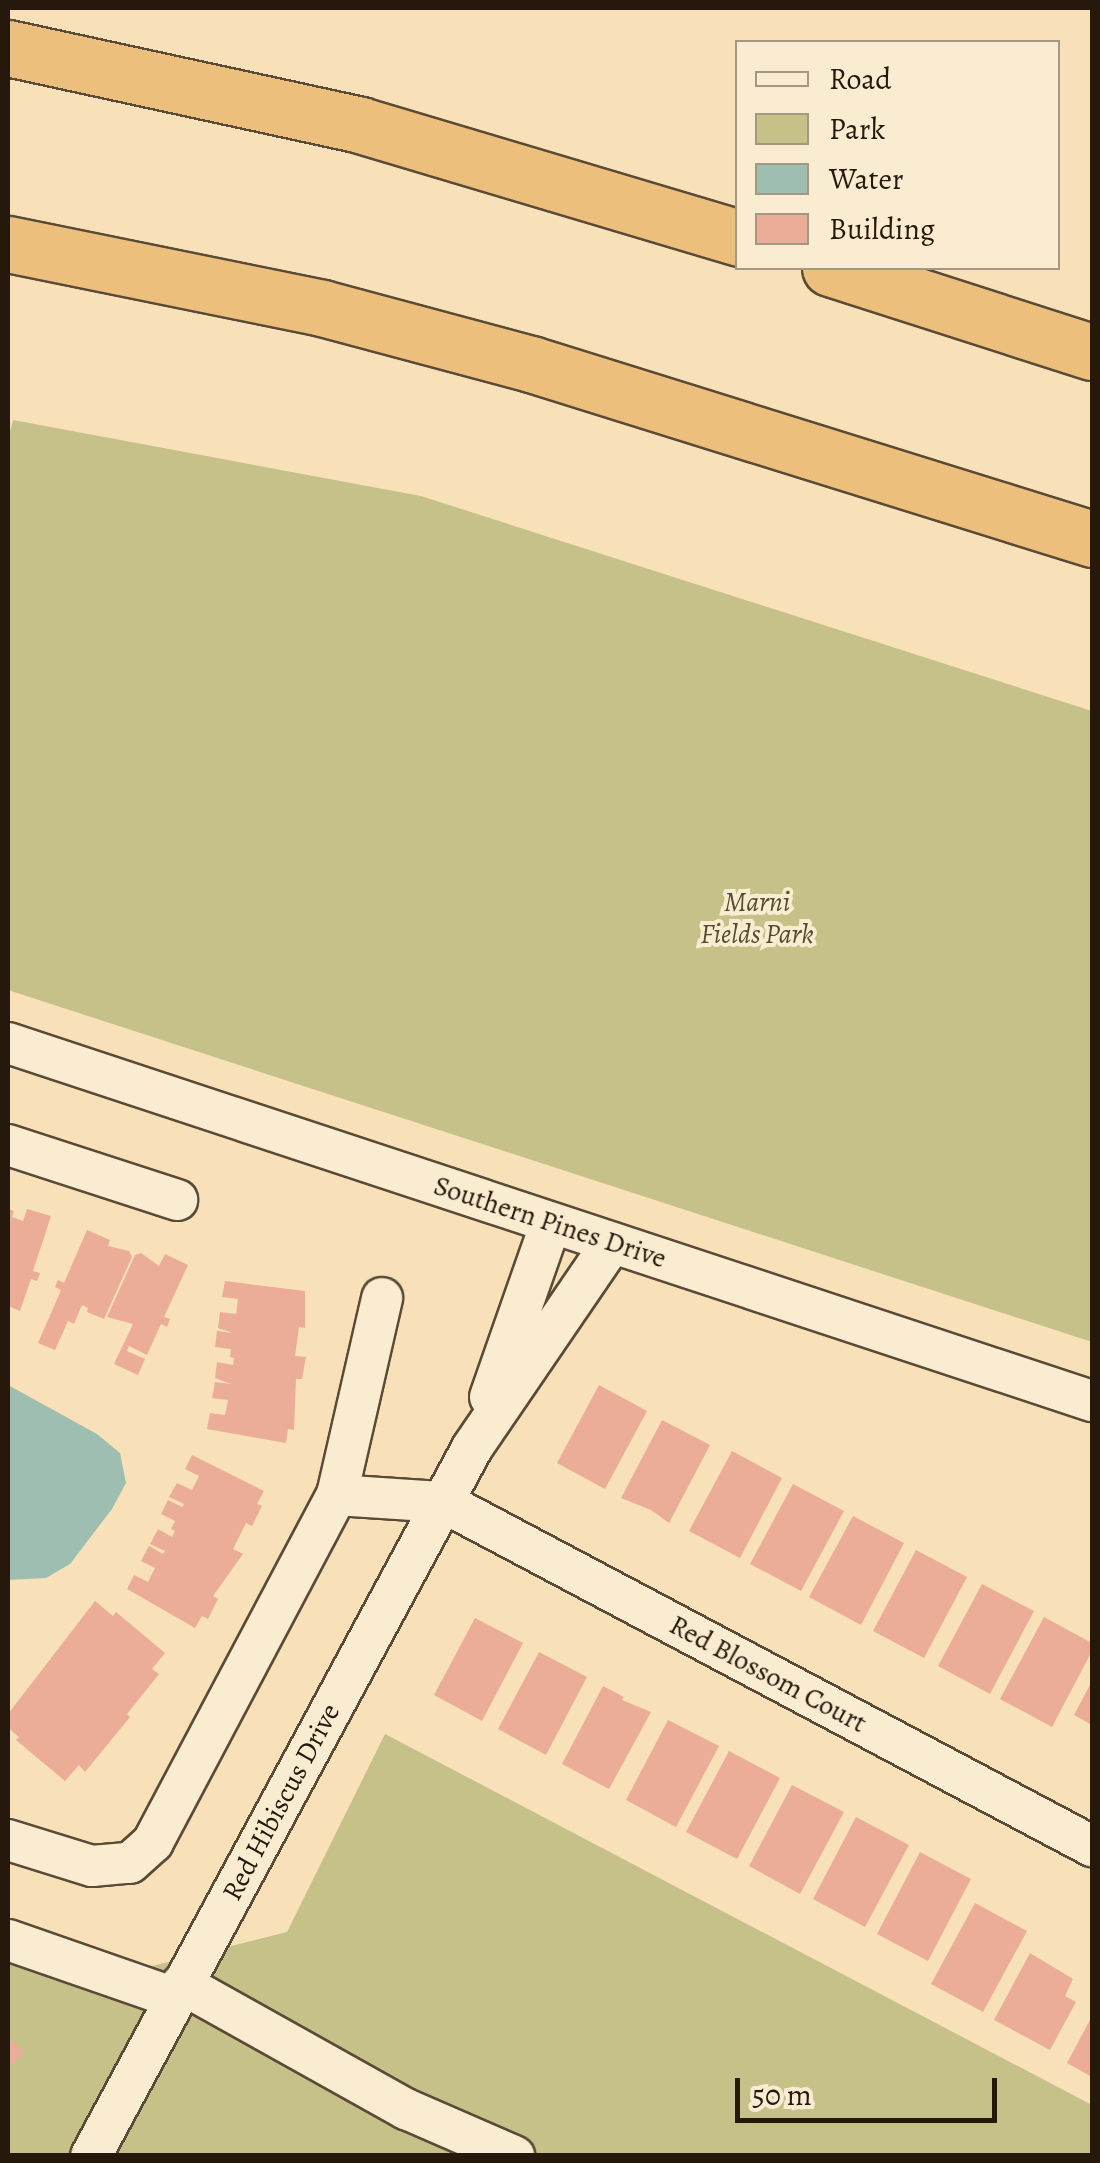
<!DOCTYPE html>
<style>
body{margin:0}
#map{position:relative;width:1100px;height:2163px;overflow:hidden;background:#f8e1b8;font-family:Alegreya,serif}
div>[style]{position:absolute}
.green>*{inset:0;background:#c5c189}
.water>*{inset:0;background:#9dbeb0}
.building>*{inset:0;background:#ebad97}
.roads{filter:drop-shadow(2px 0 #5a4a36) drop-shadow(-2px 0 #5a4a36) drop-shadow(0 2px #5a4a36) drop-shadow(0 -2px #5a4a36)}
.minor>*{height:40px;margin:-20px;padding:0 20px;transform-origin:20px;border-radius:20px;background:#faecd1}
.highway>*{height:55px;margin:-27.5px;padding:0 27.5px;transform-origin:27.5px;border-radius:27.5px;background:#ecc07c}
span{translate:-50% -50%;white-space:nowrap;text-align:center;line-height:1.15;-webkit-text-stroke:8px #faecd1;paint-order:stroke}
.park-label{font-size:28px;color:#564b31;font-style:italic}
.street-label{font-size:28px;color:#26180b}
.frame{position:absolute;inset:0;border:10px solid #26180b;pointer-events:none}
.legend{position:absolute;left:735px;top:40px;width:325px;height:230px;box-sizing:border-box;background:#faecd1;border:2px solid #a59782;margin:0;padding:12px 18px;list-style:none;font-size:30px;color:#26180b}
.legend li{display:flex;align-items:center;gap:20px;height:50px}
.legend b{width:50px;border:2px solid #a59782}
.scale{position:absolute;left:735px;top:2078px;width:262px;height:45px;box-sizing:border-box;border:5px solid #26180b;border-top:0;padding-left:12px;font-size:30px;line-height:35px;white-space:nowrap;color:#26180b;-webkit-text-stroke:8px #faecd1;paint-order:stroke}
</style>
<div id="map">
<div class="green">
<i style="clip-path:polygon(13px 420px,421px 496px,1092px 711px,1092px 1342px,8px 990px,8px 439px)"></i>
<i style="clip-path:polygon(385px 1734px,1092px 2105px,1092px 2156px,8px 2156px,8px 1941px,109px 1977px,287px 1932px)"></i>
</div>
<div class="water">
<i style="clip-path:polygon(8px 1385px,97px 1434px,120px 1453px,126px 1483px,112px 1509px,70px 1564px,46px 1578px,8px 1580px)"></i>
</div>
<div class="building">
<i style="clip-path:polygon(8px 1209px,14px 1211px,12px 1217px,23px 1221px,27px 1209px,51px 1216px,33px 1271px,40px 1273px,37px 1281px,31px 1279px,20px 1311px,8px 1306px)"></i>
<i style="clip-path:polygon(87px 1230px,110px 1240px,108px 1246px,129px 1251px,132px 1257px,104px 1319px,87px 1312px,88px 1308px,82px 1305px,74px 1324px,68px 1321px,55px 1350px,38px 1343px,61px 1290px,55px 1287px,58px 1280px,64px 1283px)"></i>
<i style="clip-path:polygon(141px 1253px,159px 1266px,165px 1254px,188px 1265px,164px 1317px,170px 1319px,167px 1327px,161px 1324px,147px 1355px,129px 1346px,127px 1351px,145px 1359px,138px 1375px,114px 1364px,133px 1324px,107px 1317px,135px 1255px)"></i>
<i style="clip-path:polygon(225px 1281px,305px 1291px,305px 1328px,299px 1327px,295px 1356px,306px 1357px,302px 1379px,296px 1379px,294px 1430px,288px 1429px,286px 1443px,207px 1429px,210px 1413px,225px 1415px,228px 1400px,212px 1398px,215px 1382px,231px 1384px,215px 1378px,217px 1362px,233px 1365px,234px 1358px,230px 1357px,231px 1349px,215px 1347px,217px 1331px,233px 1333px,218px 1328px,220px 1312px,236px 1314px,238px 1299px,222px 1297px)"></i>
<i style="clip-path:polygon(599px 1385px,647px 1411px,605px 1489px,557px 1463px)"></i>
<i style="clip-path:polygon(662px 1420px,710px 1445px,669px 1523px,651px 1510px,621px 1498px)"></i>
<i style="clip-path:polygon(732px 1451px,782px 1478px,740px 1558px,689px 1531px)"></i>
<i style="clip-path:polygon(192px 1455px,264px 1491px,257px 1504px,262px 1506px,252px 1526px,246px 1523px,233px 1549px,243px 1554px,213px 1596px,218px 1599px,208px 1619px,202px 1616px,195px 1628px,127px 1589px,134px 1575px,148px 1582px,155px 1568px,141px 1561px,149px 1546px,163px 1554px,165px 1551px,150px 1544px,158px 1529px,172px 1537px,175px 1531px,171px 1529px,175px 1521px,161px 1514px,168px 1500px,182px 1507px,184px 1504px,169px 1497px,177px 1483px,192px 1490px,199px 1476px,185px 1469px)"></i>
<i style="clip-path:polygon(793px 1484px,844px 1511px,801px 1591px,750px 1564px)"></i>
<i style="clip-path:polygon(853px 1516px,904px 1543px,861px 1625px,809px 1597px)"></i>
<i style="clip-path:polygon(916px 1550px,967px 1577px,924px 1658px,873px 1631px)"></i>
<i style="clip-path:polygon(982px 1584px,1034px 1611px,990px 1694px,938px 1666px)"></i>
<i style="clip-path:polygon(95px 1601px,113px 1616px,116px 1612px,165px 1653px,152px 1669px,159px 1674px,127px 1714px,130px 1717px,85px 1772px,79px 1765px,65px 1781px,16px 1740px,19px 1737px,8px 1728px,8px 1714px)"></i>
<i style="clip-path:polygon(1044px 1617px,1092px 1643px,1092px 1651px,1052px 1727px,1000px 1699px)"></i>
<i style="clip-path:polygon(475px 1618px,523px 1643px,482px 1721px,434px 1695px)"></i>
<i style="clip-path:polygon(539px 1652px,587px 1677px,546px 1755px,498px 1729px)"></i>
<i style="clip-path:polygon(1092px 1681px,1092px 1725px,1074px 1715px)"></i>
<i style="clip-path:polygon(603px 1686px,624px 1697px,622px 1700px,651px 1712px,609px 1789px,562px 1764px)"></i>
<i style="clip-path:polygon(668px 1720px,719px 1746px,676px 1827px,626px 1800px)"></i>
<i style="clip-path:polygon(729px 1751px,780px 1778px,737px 1859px,686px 1832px)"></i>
<i style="clip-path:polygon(792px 1785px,844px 1812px,800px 1894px,749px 1866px)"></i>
<i style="clip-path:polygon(856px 1817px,909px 1845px,865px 1927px,813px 1899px)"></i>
<i style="clip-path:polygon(920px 1852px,971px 1879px,928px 1961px,877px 1934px)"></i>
<i style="clip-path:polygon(975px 1903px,1027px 1931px,983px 2012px,931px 1984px)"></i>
<i style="clip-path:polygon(1030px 1953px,1073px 1979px,1065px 1996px,1076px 2002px,1050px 2050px,994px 2020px)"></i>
<i style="clip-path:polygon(1092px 2016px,1092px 2077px,1067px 2063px)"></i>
<i style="clip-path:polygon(8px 2037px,24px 2052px,8px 2069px)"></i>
</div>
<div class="roads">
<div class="minor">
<i style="left:8px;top:1043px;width:1142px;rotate:18.28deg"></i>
<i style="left:8px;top:1145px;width:178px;rotate:18deg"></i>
<i style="left:490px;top:1397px;width:184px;rotate:-70.7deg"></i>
<i style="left:337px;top:1495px;width:106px;rotate:3.8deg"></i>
<i style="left:443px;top:1502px;width:735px;rotate:27.93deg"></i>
<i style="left:8px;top:1840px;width:88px;rotate:17.2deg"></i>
<i style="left:92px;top:1866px;width:38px;rotate:-5deg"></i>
<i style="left:130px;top:1863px;width:31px;rotate:-42deg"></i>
<i style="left:153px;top:1842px;width:393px;rotate:-62.1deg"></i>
<i style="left:337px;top:1495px;width:202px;rotate:-77.1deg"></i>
<i style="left:8px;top:1940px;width:177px;rotate:19.2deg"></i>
<i style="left:182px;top:1984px;width:257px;rotate:29.2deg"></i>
<i style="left:406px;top:2109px;width:118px;rotate:23.5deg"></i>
<i style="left:91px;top:2156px;width:804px;rotate:-61.71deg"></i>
<i style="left:472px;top:1448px;width:248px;rotate:-55.7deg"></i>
</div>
<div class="highway">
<i style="left:8px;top:48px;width:360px;rotate:12.3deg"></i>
<i style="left:360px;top:125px;width:395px;rotate:16.6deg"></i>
<i style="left:8px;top:244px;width:320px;rotate:11.5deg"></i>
<i style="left:322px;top:308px;width:216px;rotate:15deg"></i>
<i style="left:531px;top:364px;width:588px;rotate:17.32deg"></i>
<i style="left:830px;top:268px;width:275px;rotate:17.8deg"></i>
</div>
</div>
<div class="park-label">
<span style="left:757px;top:918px">Marni<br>Fields Park</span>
</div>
<div class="street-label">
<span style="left:550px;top:1222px;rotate:18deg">Southern Pines Drive</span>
<span style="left:768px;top:1674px;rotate:28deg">Red Blossom Court</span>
<span style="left:281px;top:1802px;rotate:-62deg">Red Hibiscus Drive</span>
</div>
<div class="frame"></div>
<ul class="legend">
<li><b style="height:12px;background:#faecd1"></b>Road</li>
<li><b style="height:28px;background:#c5c189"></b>Park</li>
<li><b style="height:28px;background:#9dbeb0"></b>Water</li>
<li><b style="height:28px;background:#ebad97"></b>Building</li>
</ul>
<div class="scale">50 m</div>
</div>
